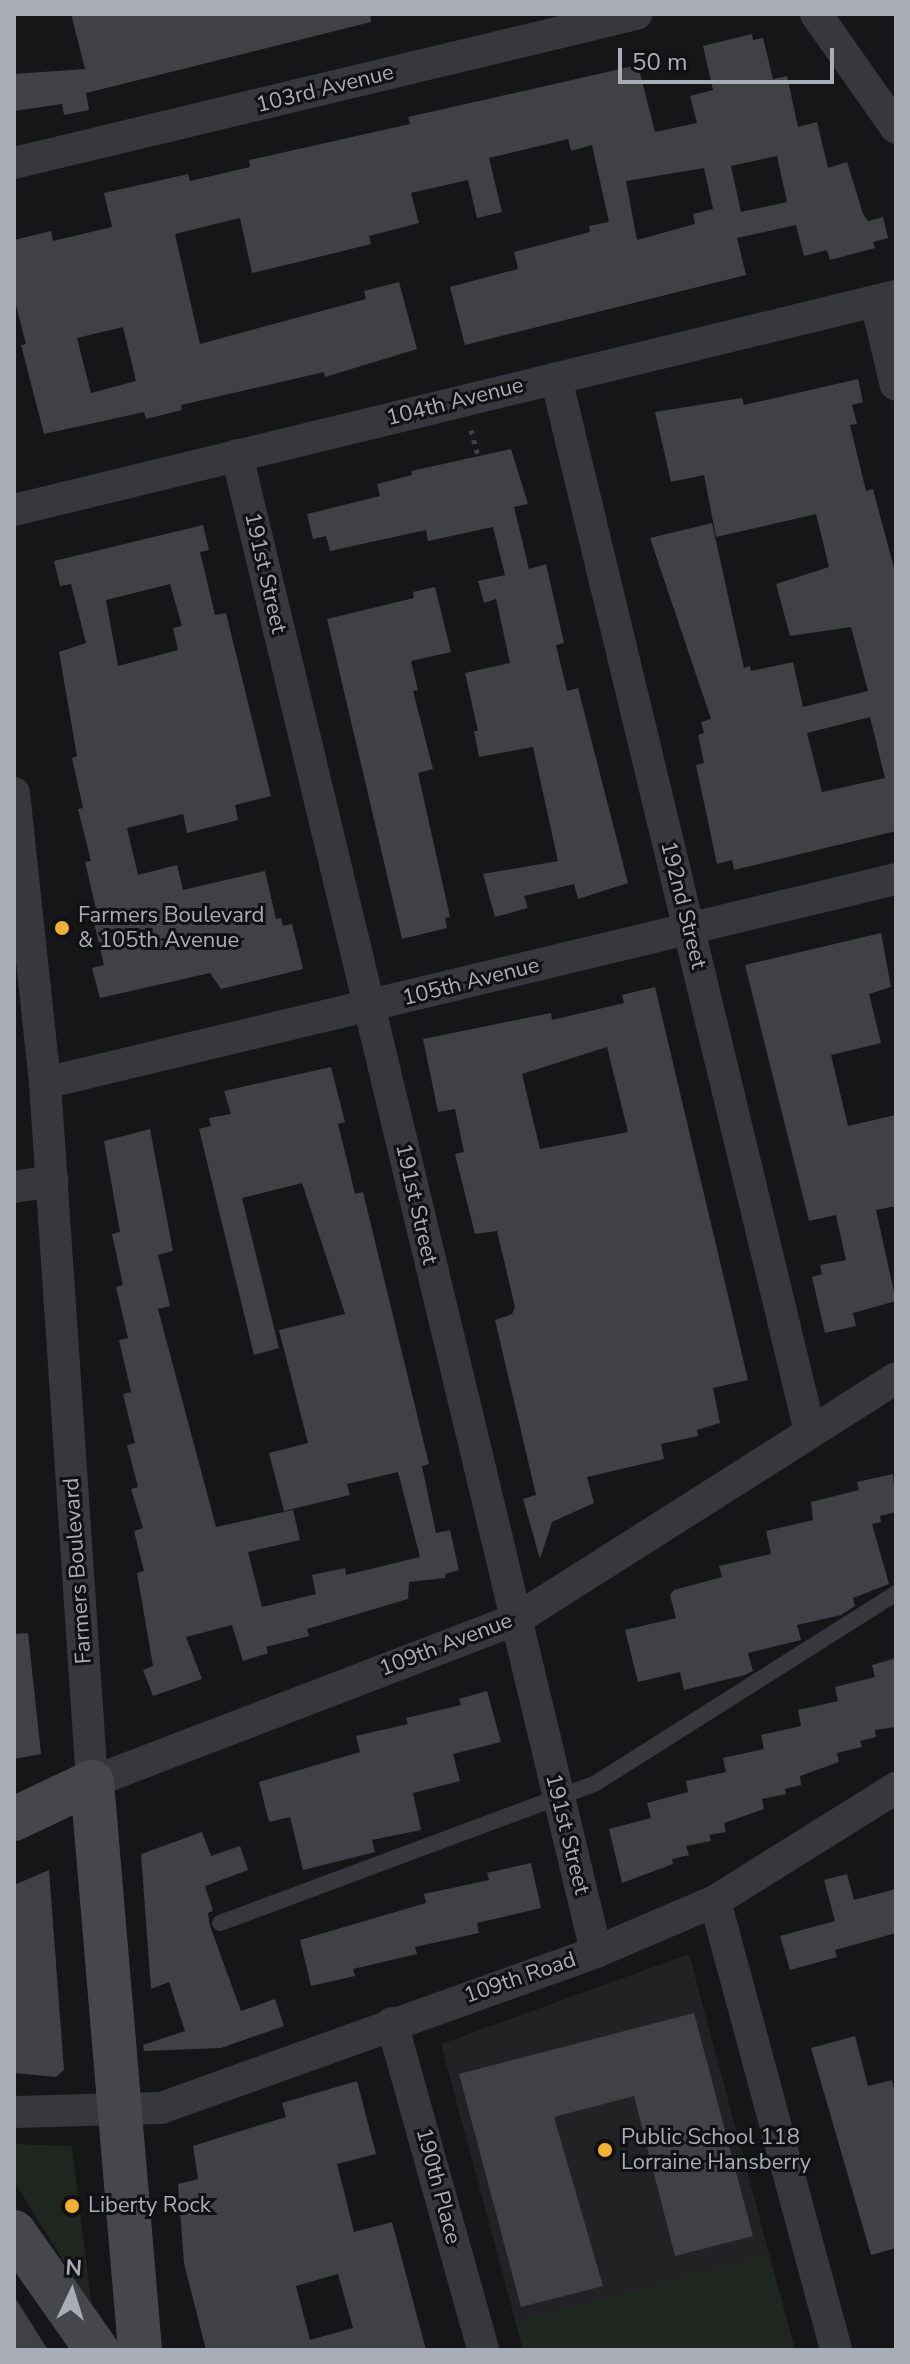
<!DOCTYPE html>
<style>
body{margin:0}
#map{position:relative;width:910px;height:2364px;overflow:hidden;background:#161618;font-family:"Nunito Sans",sans-serif}
div>[style]{position:absolute}
.built>*{inset:0;background:#222225}
.green>*{inset:0;background:#1e261f}
.building>*{inset:0;background:#404145}
.path>*{height:5px;margin-top:-2.5px;transform-origin:0;background:repeating-linear-gradient(90deg,#3d3f44 0 4px,transparent 0 10px)}
.lane>*{height:16px;margin:-8px;padding:0 8px;transform-origin:8px;border-radius:8px;background:#37383d}
.street>*{height:32px;margin:-16px;padding:0 16px;transform-origin:16px;border-radius:16px;background:#37383d}
.secondary>*{height:44px;margin:-22px;padding:0 22px;transform-origin:22px;border-radius:22px;background:#45474d}
.dots>*{width:22px;height:22px;translate:-50% -50%;box-sizing:border-box;border:4px solid #111113;border-radius:50%}
span{translate:-50% -50%;white-space:nowrap;text-align:center;line-height:1.15;-webkit-text-stroke:6px #111113;paint-order:stroke}
.street-label{font-size:22px;color:#a8adb8}
.poi-label{font-size:22px;color:#a8adb8}
.left{translate:0 -50%;text-align:left}
.frame{position:absolute;inset:0;border:16px solid #a8adb8;pointer-events:none}
.north{position:absolute;left:32px;top:2252px;width:80px;height:80px;-webkit-text-stroke:6px #111113;paint-order:stroke;rotate:4deg;font-size:22px;font-weight:700;line-height:32px;text-align:center;color:#a8adb8}
.north::after{content:'';display:block;margin:auto;width:28px;height:36px;background:#a8adb8;clip-path:polygon(50% 0,100% 100%,50% 72%,0 100%)}
.scale{position:absolute;left:618px;top:48px;width:216px;height:36px;box-sizing:border-box;border:4px solid #a8adb8;border-top:0;padding-left:10px;font-size:24px;line-height:28px;white-space:nowrap;color:#a8adb8;-webkit-text-stroke:6px #111113;paint-order:stroke}
</style>
<div id="map">
<div class="built">
<i style="clip-path:polygon(689px 1954px,795px 2350px,523px 2350px,441px 2044px)"></i>
</div>
<div class="green">
<i style="clip-path:polygon(14px 2144px,72px 2146px,92px 2308px,14px 2181px)"></i>
<i style="clip-path:polygon(769px 2255px,795px 2350px,523px 2350px,516px 2322px)"></i>
</div>
<div class="building">
<i style="clip-path:polygon(71px 14px,370px 14px,371px 22px,86px 93px,89px 110px,64px 115px,62px 104px,14px 111px,14px 74px,85px 69px)"></i>
<i style="clip-path:polygon(evenodd,752px 34px,753px 40px,763px 38px,773px 79px,787px 76px,798px 127px,817px 122px,828px 168px,847px 162px,863px 214px,868px 221px,883px 217px,888px 238px,873px 242px,875px 248px,830px 260px,827px 250px,804px 256px,796px 225px,737px 238px,746px 275px,465px 345px,450px 287px,518px 269px,514px 252px,590px 232px,589px 226px,609px 222px,592px 145px,571px 151px,568px 139px,489px 158px,502px 212px,477px 218px,468px 180px,411px 193px,419px 223px,369px 236px,371px 244px,294px 263px,252px 273px,240px 218px,175px 234px,200px 344px,366px 299px,364px 291px,399px 282px,417px 349px,325px 377px,324px 372px,181px 405px,182px 410px,146px 419px,144px 412px,44px 434px,21px 345px,26px 344px,14px 298px,14px 240px,51px 231px,53px 241px,112px 227px,104px 193px,188px 174px,190px 181px,250px 167px,249px 160px,410px 124px,408px 117px,638px 65px,655px 132px,697px 123px,690px 96px,713px 90px,703px 46px,752px 34px,777px 156px,787px 202px,741px 212px,731px 166px,777px 156px,752px 34px,704px 168px,713px 209px,693px 214px,695px 224px,637px 240px,626px 181px,704px 168px,752px 34px,123px 327px,136px 381px,91px 393px,77px 338px,123px 327px)"></i>
<i style="clip-path:polygon(evenodd,858px 379px,863px 402px,852px 405px,857px 424px,850px 425px,866px 491px,873px 489px,896px 576px,896px 831px,734px 870px,732px 860px,717px 864px,696px 765px,704px 763px,698px 735px,704px 733px,701px 722px,711px 719px,650px 538px,712px 523px,744px 668px,750px 666px,751px 671px,793px 662px,803px 707px,868px 691px,851px 627px,790px 636px,776px 584px,829px 567px,816px 514px,716px 537px,704px 475px,671px 482px,655px 412px,742px 398px,744px 405px,858px 379px,870px 717px,885px 778px,822px 792px,807px 733px,870px 717px)"></i>
<i style="clip-path:polygon(511px 449px,528px 504px,514px 507px,529px 569px,546px 564px,564px 643px,556px 645px,567px 691px,578px 688px,628px 883px,578px 899px,574px 884px,524px 896px,528px 908px,495px 917px,483px 874px,558px 861px,533px 747px,479px 757px,474px 731px,478px 731px,465px 673px,510px 663px,496px 599px,484px 603px,478px 581px,505px 575px,493px 527px,428px 541px,426px 530px,330px 551px,326px 536px,313px 539px,307px 514px,380px 496px,377px 484px,412px 475px,411px 471px)"></i>
<i style="clip-path:polygon(evenodd,203px 525px,209px 550px,200px 552px,215px 615px,226px 613px,271px 796px,235px 805px,238px 820px,187px 833px,183px 814px,127px 828px,138px 875px,177px 865px,183px 890px,265px 871px,276px 919px,281px 918px,283px 926px,292px 924px,303px 969px,221px 989px,210px 973px,100px 998px,92px 968px,104px 965px,92px 914px,97px 913px,85px 862px,91px 861px,78px 809px,83px 808px,72px 758px,77px 756px,59px 652px,86px 643px,71px 584px,60px 586px,54px 561px,203px 525px,170px 584px,182px 626px,173px 628px,178px 650px,118px 666px,106px 600px,170px 584px)"></i>
<i style="clip-path:polygon(435px 587px,451px 652px,411px 661px,418px 690px,413px 691px,433px 769px,418px 773px,450px 917px,445px 918px,447px 928px,402px 939px,327px 619px,414px 598px,413px 592px)"></i>
<i style="clip-path:polygon(881px 933px,891px 987px,869px 994px,881px 1043px,831px 1055px,848px 1126px,896px 1115px,896px 1206px,876px 1210px,896px 1301px,853px 1313px,856px 1326px,825px 1333px,812px 1277px,822px 1274px,820px 1265px,846px 1260px,836px 1215px,809px 1221px,745px 965px)"></i>
<i style="clip-path:polygon(evenodd,655px 987px,748px 1380px,713px 1388px,720px 1423px,697px 1430px,698px 1436px,661px 1444px,664px 1459px,587px 1477px,594px 1503px,552px 1522px,540px 1559px,523px 1499px,536px 1495px,495px 1320px,512px 1314px,515px 1307px,497px 1231px,475px 1234px,455px 1154px,464px 1152px,455px 1109px,438px 1112px,423px 1039px,551px 1013px,552px 1020px,624px 1003px,622px 995px,655px 987px,607px 1047px,628px 1132px,540px 1149px,522px 1074px,607px 1047px)"></i>
<i style="clip-path:polygon(331px 1067px,345px 1122px,338px 1124px,350px 1173px,355px 1194px,363px 1192px,429px 1464px,422px 1466px,436px 1533px,450px 1530px,459px 1570px,445px 1574px,445px 1578px,409px 1582px,408px 1599px,307px 1629px,309px 1636px,266px 1647px,268px 1653px,243px 1661px,232px 1625px,186px 1637px,202px 1679px,153px 1696px,143px 1670px,153px 1666px,137px 1573px,144px 1571px,134px 1531px,143px 1528px,131px 1489px,138px 1487px,127px 1445px,135px 1443px,123px 1394px,131px 1392px,119px 1340px,128px 1338px,116px 1287px,123px 1285px,112px 1234px,120px 1232px,104px 1141px,150px 1129px,173px 1251px,158px 1255px,170px 1306px,158px 1309px,216px 1527px,293px 1510px,300px 1540px,248px 1552px,262px 1607px,316px 1594px,312px 1575px,345px 1568px,346px 1575px,420px 1557px,398px 1472px,347px 1484px,350px 1495px,284px 1511px,269px 1453px,308px 1443px,279px 1330px,345px 1314px,302px 1183px,242px 1198px,279px 1348px,254px 1355px,199px 1129px,211px 1126px,209px 1118px,231px 1114px,224px 1091px)"></i>
<i style="clip-path:polygon(893px 1474px,896px 1512px,880px 1516px,881px 1522px,872px 1524px,889px 1584px,853px 1598px,855px 1606px,841px 1615px,797px 1625px,801px 1640px,748px 1653px,753px 1671px,745px 1675px,684px 1690px,680px 1672px,638px 1682px,625px 1630px,676px 1618px,670px 1595px,674px 1590px,722px 1577px,719px 1566px,771px 1554px,766px 1531px,813px 1520px,811px 1502px,859px 1490px,857px 1482px)"></i>
<i style="clip-path:polygon(28px 1633px,41px 1754px,14px 1759px,14px 1634px)"></i>
<i style="clip-path:polygon(896px 1658px,896px 1727px,875px 1730px,876px 1737px,860px 1741px,862px 1747px,837px 1753px,839px 1762px,800px 1776px,801px 1785px,785px 1789px,786px 1794px,762px 1799px,764px 1809px,724px 1823px,726px 1832px,709px 1835px,711px 1841px,686px 1846px,689px 1855px,672px 1859px,673px 1864px,622px 1883px,609px 1829px,651px 1818px,647px 1803px,688px 1792px,686px 1781px,726px 1772px,723px 1758px,764px 1749px,761px 1735px,801px 1726px,798px 1710px,838px 1701px,835px 1687px,875px 1677px,872px 1665px)"></i>
<i style="clip-path:polygon(487px 1691px,501px 1742px,453px 1754px,460px 1781px,413px 1793px,421px 1830px,372px 1840px,375px 1852px,303px 1870px,290px 1817px,269px 1822px,259px 1782px,360px 1752px,356px 1736px,408px 1724px,406px 1718px,461px 1705px,459px 1699px)"></i>
<i style="clip-path:polygon(202px 1832px,211px 1856px,240px 1846px,248px 1870px,205px 1886px,213px 1911px,208px 1913px,210px 1926px,241px 2011px,275px 1999px,284px 2026px,221px 2048px,144px 2051px,143px 2045px,185px 2031px,169px 1982px,151px 1989px,141px 1854px)"></i>
<i style="clip-path:polygon(531px 1863px,541px 1908px,477px 1923px,479px 1933px,415px 1947px,417px 1954px,353px 1969px,355px 1976px,311px 1986px,300px 1940px,426px 1903px,424px 1894px,489px 1880px,487px 1873px)"></i>
<i style="clip-path:polygon(49px 1870px,64px 2070px,56px 2077px,14px 2073px,14px 1885px)"></i>
<i style="clip-path:polygon(847px 1874px,854px 1900px,896px 1889px,896px 1933px,835px 1950px,837px 1957px,790px 1970px,780px 1936px,835px 1921px,824px 1880px)"></i>
<i style="clip-path:polygon(694px 2013px,753px 2236px,675px 2256px,634px 2096px,554px 2117px,603px 2286px,521px 2307px,459px 2074px)"></i>
<i style="clip-path:polygon(855px 2036px,868px 2086px,892px 2080px,896px 2097px,896px 2248px,871px 2255px,811px 2048px)"></i>
<i style="clip-path:polygon(evenodd,357px 2081px,376px 2154px,337px 2164px,345px 2195px,354px 2232px,392px 2222px,426px 2350px,206px 2350px,184px 2263px,178px 2184px,198px 2179px,193px 2146px,286px 2117px,282px 2103px,357px 2081px,338px 2274px,353px 2328px,310px 2340px,296px 2286px,338px 2274px)"></i>
<i style="clip-path:polygon(14px 2296px,48px 2350px,14px 2350px)"></i>
</div>
<div class="path">
<i style="left:471px;top:430px;width:35px;rotate:75deg"></i>
</div>
<div class="lane">
<i style="left:220px;top:1923px;width:401px;rotate:-20.4deg"></i>
<i style="left:596px;top:1783px;width:355px;rotate:-32.3deg"></i>
</div>
<div class="street">
<i style="left:816px;top:14px;width:139px;rotate:54.9deg"></i>
<i style="left:14px;top:163px;width:640px;rotate:-13.47deg"></i>
<i style="left:876px;top:302px;width:85px;rotate:76.5deg"></i>
<i style="left:556px;top:378px;width:1084px;rotate:76.45deg"></i>
<i style="left:237px;top:455px;width:1539px;rotate:76.51deg"></i>
<i style="left:14px;top:510px;width:908px;rotate:-13.64deg"></i>
<i style="left:14px;top:793px;width:292px;rotate:83.9deg"></i>
<i style="left:45px;top:1083px;width:701px;rotate:86.15deg"></i>
<i style="left:92px;top:1782px;width:453px;rotate:-21deg"></i>
<i style="left:515px;top:1620px;width:451px;rotate:-32.4deg"></i>
<i style="left:45px;top:1083px;width:875px;rotate:-13.48deg"></i>
<i style="left:14px;top:1187px;width:39px;rotate:-9deg"></i>
<i style="left:715px;top:1901px;width:465px;rotate:74.9deg"></i>
<i style="left:392px;top:2023px;width:339px;rotate:74.4deg"></i>
<i style="left:14px;top:2112px;width:147px;rotate:-1.6deg"></i>
<i style="left:161px;top:2108px;width:462px;rotate:-19.7deg"></i>
<i style="left:596px;top:1952px;width:129px;rotate:-23.2deg"></i>
<i style="left:715px;top:1901px;width:213px;rotate:-32deg"></i>
</div>
<div class="secondary">
<i style="left:14px;top:1819px;width:86px;rotate:-25.4deg"></i>
<i style="left:92px;top:1782px;width:570px;rotate:85.17deg"></i>
<i style="left:14px;top:2232px;width:144px;rotate:54.9deg"></i>
</div>
<div class="dots">
<i style="left:62px;top:928px;background:#f2b134"></i>
<i style="left:605px;top:2150px;background:#f2b134"></i>
<i style="left:72px;top:2206px;background:#f2b134"></i>
</div>
<div class="street-label">
<span style="left:325px;top:89px;rotate:-14deg">103rd Avenue</span>
<span style="left:455px;top:402px;rotate:-14deg">104th Avenue</span>
<span style="left:265px;top:573px;rotate:77deg">191st Street</span>
<span style="left:683px;top:905px;rotate:76deg">192nd Street</span>
<span style="left:471px;top:982px;rotate:-14deg">105th Avenue</span>
<span style="left:416px;top:1204px;rotate:77deg">191st Street</span>
<span style="left:78px;top:1571px;rotate:-94deg">Farmers Boulevard</span>
<span style="left:446px;top:1645px;rotate:-21deg">109th Avenue</span>
<span style="left:567px;top:1834px;rotate:76deg">191st Street</span>
<span style="left:520px;top:1978px;rotate:-19deg">109th Road</span>
<span style="left:438px;top:2186px;rotate:75deg">190th Place</span>
</div>
<div class="poi-label">
<span class="left" style="left:78px;top:928px">Farmers Boulevard<br>&amp; 105th Avenue</span>
<span class="left" style="left:621px;top:2150px">Public School 118<br>Lorraine Hansberry</span>
<span class="left" style="left:88px;top:2206px">Liberty Rock</span>
</div>
<div class="frame"></div>
<div class="north">N</div>
<div class="scale">50 m</div>
</div>
